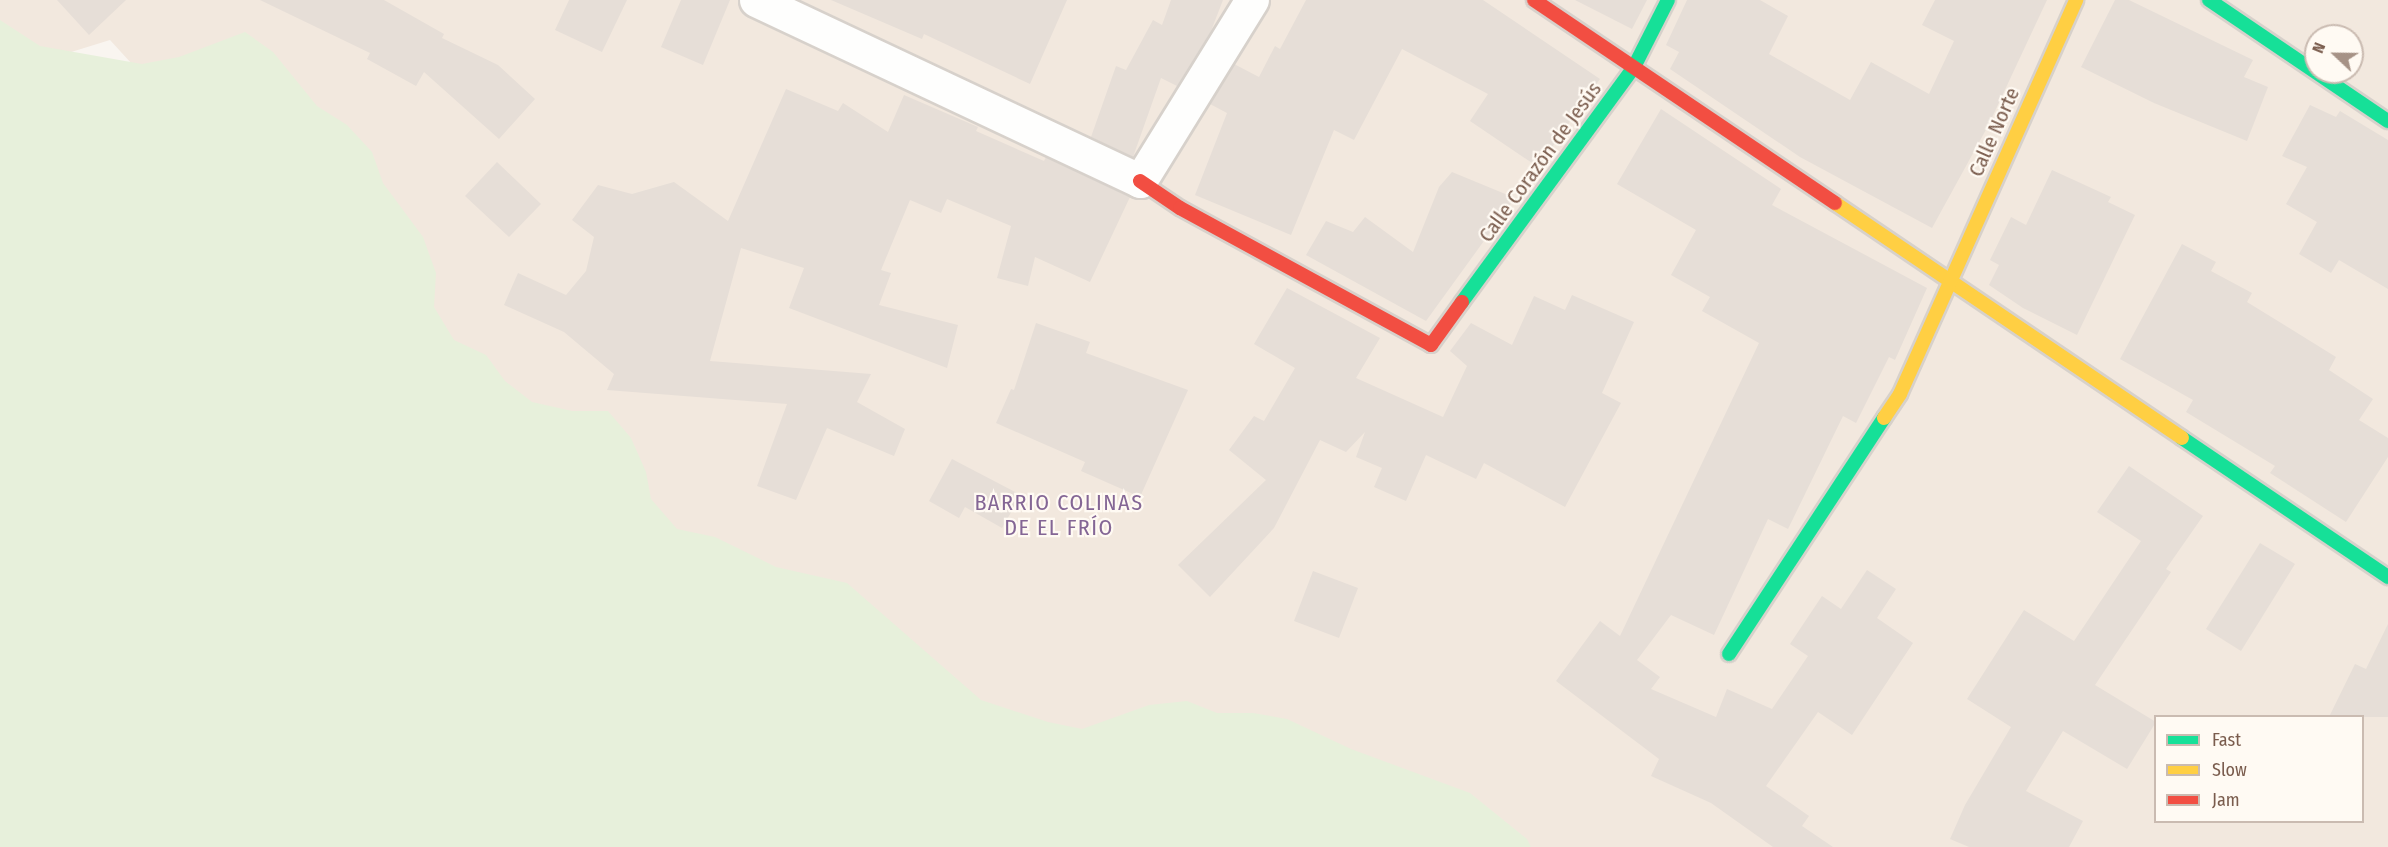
<!DOCTYPE html>
<meta charset="utf-8">
<style>
body{margin:0}
#map{position:relative;width:2388px;height:847px;overflow:hidden;background:#f9f5f0;font-family:"Fira Sans Condensed",sans-serif}
div>[style]{position:absolute}
.residential>*{inset:0;background:#f2e8de}
.green>*{inset:0;background:#e7f0db}
.building>*{inset:0;background:#e6ded7}
.roads{filter:drop-shadow(2px 0 #d7d1cb) drop-shadow(-2px 0 #d7d1cb) drop-shadow(0 2px #d7d1cb) drop-shadow(0 -2px #d7d1cb)}
.street>*{height:33px;margin:-16.5px;padding:0 16.5px;transform-origin:16.5px;border-radius:16.5px;background:#fefefd}
.fast>*{height:14px;margin:-7px;padding:0 7px;transform-origin:7px;border-radius:7px;background:#16e098}
.slow>*{height:14px;margin:-7px;padding:0 7px;transform-origin:7px;border-radius:7px;background:#ffcf43}
.jam>*{height:14px;margin:-7px;padding:0 7px;transform-origin:7px;border-radius:7px;background:#f24e42}
span{translate:-50% -50%;white-space:nowrap;text-align:center;line-height:1.15;-webkit-text-stroke:4.5px #fffaf3;paint-order:stroke}
.street-label{font-size:21px;color:#7a5c4d}
.neighbourhood-label{font-size:22px;color:#846695;letter-spacing:1.5px}
.legend{position:absolute;left:2154px;top:715px;width:210px;height:108px;box-sizing:border-box;background:#fffaf3;border:2px solid #cabbb1;margin:0;padding:8px 10px;list-style:none;font-size:18px;color:#7a5c4d}
.legend li{display:flex;align-items:center;gap:12px;height:30px}
.legend b{width:30px;border:2px solid #cabbb1}
.north{position:absolute;left:2304px;top:24px;width:60px;height:60px;box-sizing:border-box;background:#fffaf3;border:2px solid #cabbb1;border-radius:50%;rotate:292deg;font-size:16px;font-weight:700;line-height:24px;text-align:center;color:#7a5c4d}
.north::after{content:'';display:block;margin:auto;width:21px;height:27px;background:#a69286;clip-path:polygon(50% 0,100% 100%,50% 72%,0 100%)}
</style>
<div id="map">
<div class="residential">
<i style="clip-path:polygon(evenodd,0 0,2388px 0,2388px 847px,1315px 847px,1017px 760px,404px 361px,110px 40px,0 74px,0 0,2316px 36px,2352px 36px,2352px 72px,2316px 72px,2316px 36px,0 0,2156px 716px,2362px 716px,2362px 822px,2156px 822px,2156px 716px)"></i>
</div>
<div class="green">
<i style="clip-path:polygon(0 20px,40px 46px,142px 64px,179px 57px,245px 32px,273px 52px,317px 106px,347px 125px,372px 152px,383px 183px,423px 237px,436px 273px,434px 307px,454px 340px,486px 355px,505px 381px,532px 402px,572px 411px,608px 411px,631px 438px,646px 472px,651px 499px,677px 529px,715px 537px,776px 567px,847px 583px,981px 700px,1048px 722px,1082px 729px,1149px 705px,1187px 701px,1217px 713px,1253px 713px,1287px 719px,1351px 749px,1470px 793px,1527px 839px,1531px 847px,0 847px)"></i>
</div>
<div class="building">
<i style="clip-path:polygon(57px 0,126px 0,89px 35px)"></i>
<i style="clip-path:polygon(260px 0,384px 0,444px 34px,442px 38px,498px 65px,535px 99px,499px 139px,424px 72px,416px 86px,367px 59px,370px 53px)"></i>
<i style="clip-path:polygon(569px 0,627px 0,602px 52px,555px 30px)"></i>
<i style="clip-path:polygon(681px 0,730px 0,703px 65px,661px 47px)"></i>
<i style="clip-path:polygon(831px 0,1067px 0,1030px 84px,924px 34px,922px 39px)"></i>
<i style="clip-path:polygon(1171px 0,1223px 0,1211px 31px,1177px 86px,1161px 78px,1133px 157px,1091px 137px,1116px 66px,1126px 70px,1153px 20px,1162px 25px)"></i>
<i style="clip-path:polygon(1306px 0,1483px 0,1600px 79px,1538px 167px,1470px 121px,1488px 94px,1402px 49px,1354px 140px,1334px 130px,1291px 235px,1195px 195px,1227px 113px,1210px 104px,1234px 64px,1259px 77px,1275px 46px,1280px 49px)"></i>
<i style="clip-path:polygon(1575px 0,1647px 0,1632px 29px)"></i>
<i style="clip-path:polygon(1687px 0,1760px 0,1788px 16px,1769px 54px,1850px 100px,1871px 62px,1929px 94px,1954px 41px,1922px 25px,1935px 0,2047px 0,1988px 126px,1932px 228px,1800px 157px,1670px 69px,1679px 52px,1666px 45px)"></i>
<i style="clip-path:polygon(2115px 0,2129px 0,2253px 60px,2244px 77px,2268px 87px,2247px 141px,2154px 103px,2081px 67px)"></i>
<i style="clip-path:polygon(786px 89px,838px 111px,843px 103px,888px 132px,904px 95px,978px 127px,976px 131px,1044px 161px,1046px 157px,1130px 197px,1090px 282px,1035px 257px,1028px 286px,997px 278px,1011px 226px,947px 199px,941px 213px,910px 200px,881px 270px,891px 273px,879px 305px,958px 325px,947px 368px,789px 308px,804px 268px,741px 248px,710px 361px,871px 374px,857px 402px,905px 429px,894px 456px,827px 428px,796px 500px,757px 486px,787px 404px,607px 390px,614px 374px,564px 332px,504px 305px,518px 273px,566px 295px,586px 271px,594px 237px,572px 220px,598px 185px,632px 194px,674px 182px,728px 221px)"></i>
<i style="clip-path:polygon(2310px 105px,2336px 117px,2340px 111px,2388px 140px,2388px 289px,2339px 260px,2331px 273px,2299px 254px,2317px 222px,2286px 204px,2307px 167px,2282px 156px)"></i>
<i style="clip-path:polygon(1661px 109px,1781px 189px,1772px 205px,1927px 288px,1895px 360px,1889px 357px,1856px 423px,1843px 416px,1788px 529px,1768px 519px,1714px 635px,1671px 615px,1637px 660px,1660px 677px,1651px 689px,1716px 717px,1727px 689px,1772px 709px,1808px 656px,1790px 644px,1822px 596px,1841px 609px,1867px 570px,1896px 589px,1877px 618px,1913px 643px,1852px 735px,1818px 712px,1766px 786px,1809px 816px,1802px 826px,1833px 847px,1773px 847px,1711px 803px,1651px 776px,1659px 759px,1556px 681px,1600px 621px,1620px 636px,1759px 343px,1702px 311px,1710px 297px,1671px 275px,1696px 230px,1617px 184px)"></i>
<i style="clip-path:polygon(497px 162px,541px 204px,509px 237px,465px 196px)"></i>
<i style="clip-path:polygon(2052px 170px,2111px 197px,2108px 202px,2135px 215px,2077px 335px,2023px 308px,1989px 285px,1999px 265px,1990px 260px,2011px 217px,2026px 225px)"></i>
<i style="clip-path:polygon(1452px 172px,1515px 198px,1426px 321px,1306px 255px,1326px 221px,1353px 232px,1365px 217px,1413px 252px,1439px 187px)"></i>
<i style="clip-path:polygon(2182px 244px,2216px 262px,2211px 271px,2252px 293px,2247px 302px,2336px 357px,2329px 370px,2373px 399px,2359px 420px,2388px 438px,2388px 457px,2346px 522px,2270px 473px,2275px 466px,2186px 412px,2193px 400px,2120px 359px)"></i>
<i style="clip-path:polygon(1287px 288px,1380px 338px,1356px 378px,1443px 417px,1467px 366px,1450px 351px,1471px 323px,1512px 345px,1534px 296px,1565px 310px,1572px 295px,1634px 322px,1602px 393px,1621px 403px,1565px 507px,1484px 463px,1476px 479px,1426px 455px,1406px 501px,1374px 487px,1382px 468px,1356px 457px,1365px 432px,1346px 452px,1320px 440px,1274px 528px,1210px 597px,1178px 565px,1266px 480px,1229px 450px,1254px 416px,1264px 421px,1295px 368px,1254px 344px)"></i>
<i style="clip-path:polygon(1036px 323px,1090px 342px,1086px 353px,1188px 390px,1140px 497px,1081px 471px,1085px 462px,996px 423px,1011px 389px,1014px 390px)"></i>
<i style="clip-path:polygon(952px 459px,1021px 495px,1002px 528px,965px 507px,959px 518px,929px 501px)"></i>
<i style="clip-path:polygon(2129px 466px,2203px 516px,2166px 569px,2171px 572px,2095px 685px,2156px 722px,2127px 769px,2063px 731px,2026px 791px,2083px 821px,2069px 847px,1969px 847px,1950px 839px,1965px 805px,2011px 727px,1967px 699px,2024px 610px,2074px 641px,2141px 541px,2097px 512px)"></i>
<i style="clip-path:polygon(2260px 543px,2295px 564px,2241px 651px,2206px 629px)"></i>
<i style="clip-path:polygon(1313px 571px,1358px 588px,1339px 638px,1294px 621px)"></i>
<i style="clip-path:polygon(2388px 624px,2388px 717px,2329px 717px,2355px 664px,2366px 669px)"></i>
</div>
<div class="roads">
<div class="street">
<i style="left:756px;top:0;width:425px;rotate:25.2deg"></i>
<i style="left:1140px;top:181px;width:213px;rotate:-58.3deg"></i>
</div>
<div class="fast">
<i style="left:2209px;top:0;width:216px;rotate:34.1deg"></i>
<i style="left:1462px;top:302px;width:291px;rotate:-53.8deg"></i>
<i style="left:1634px;top:67px;width:75px;rotate:-63.1deg"></i>
<i style="left:2182px;top:438px;width:249px;rotate:34deg"></i>
<i style="left:1729px;top:654px;width:282px;rotate:-56.7deg"></i>
</div>
<div class="slow">
<i style="left:1835px;top:203px;width:419px;rotate:34.1deg"></i>
<i style="left:1884px;top:418px;width:29px;rotate:-56deg"></i>
<i style="left:1900px;top:394px;width:432px;rotate:-65.9deg"></i>
</div>
<div class="jam">
<i style="left:1534px;top:0;width:363px;rotate:34deg"></i>
<i style="left:1140px;top:181px;width:48px;rotate:34deg"></i>
<i style="left:1180px;top:208px;width:286px;rotate:28.6deg"></i>
<i style="left:1431px;top:345px;width:53px;rotate:-54.2deg"></i>
</div>
</div>
<div class="street-label">
<span style="left:1994px;top:132px;rotate:-66deg">Calle Norte</span>
<span style="left:1540px;top:162px;rotate:-54deg">Calle Corazón de Jesús</span>
</div>
<div class="neighbourhood-label">
<span style="left:1059px;top:515px">BARRIO COLINAS<br>DE EL FRÍO</span>
</div>
<ul class="legend">
<li><b style="height:8px;background:#16e098"></b>Fast</li>
<li><b style="height:8px;background:#ffcf43"></b>Slow</li>
<li><b style="height:8px;background:#f24e42"></b>Jam</li>
</ul>
<div class="north">N</div>
</div>
